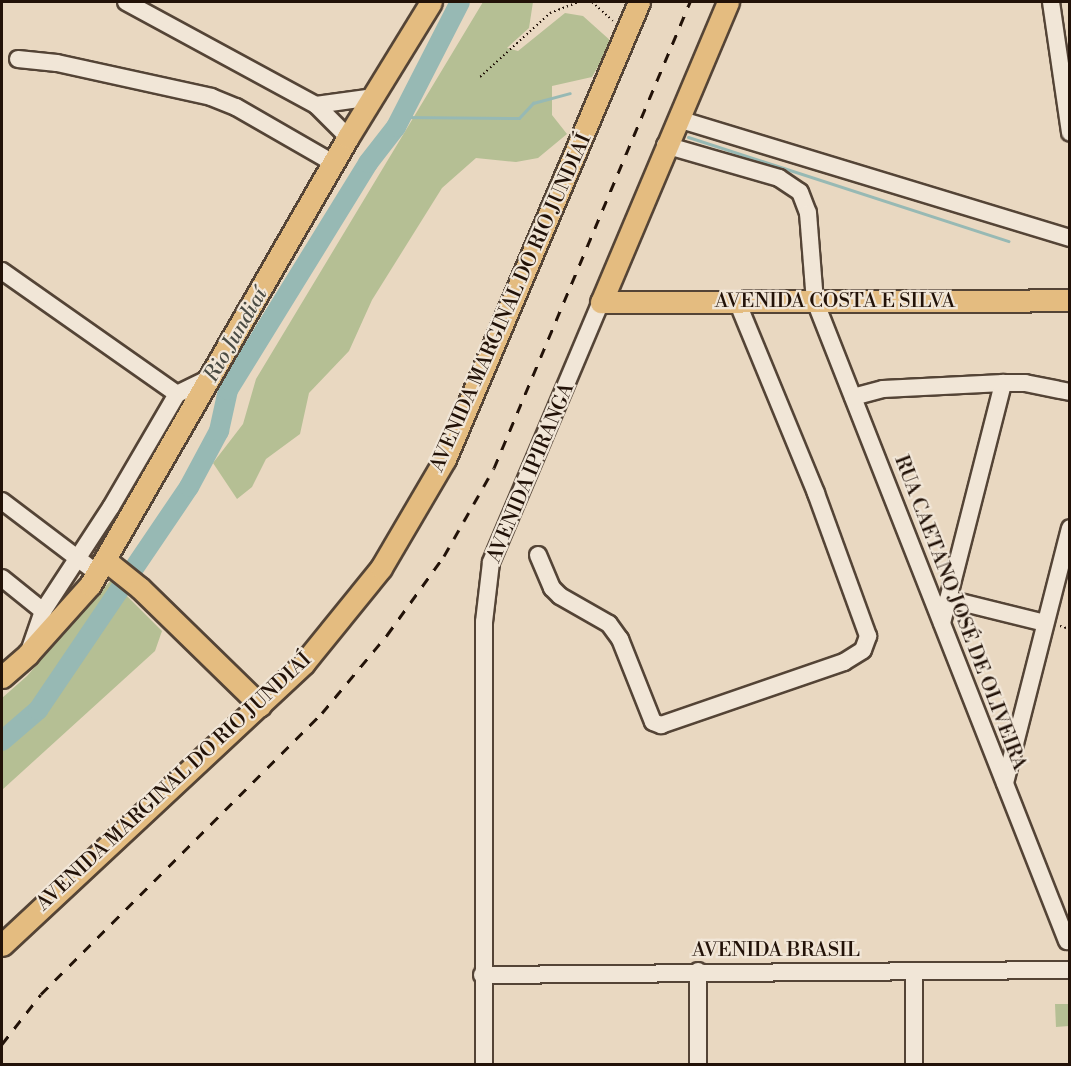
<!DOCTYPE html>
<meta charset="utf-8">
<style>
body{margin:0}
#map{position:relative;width:1071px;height:1066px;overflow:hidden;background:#e9d8c1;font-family:"Libre Bodoni",serif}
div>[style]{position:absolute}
.green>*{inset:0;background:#b5bf94}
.stream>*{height:3px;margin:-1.5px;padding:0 1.5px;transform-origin:1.5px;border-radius:1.5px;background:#97b9b4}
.river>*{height:20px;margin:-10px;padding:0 10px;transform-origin:10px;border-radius:10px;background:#97b9b4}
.path>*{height:2px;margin-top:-1px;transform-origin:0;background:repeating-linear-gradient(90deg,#221208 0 1.5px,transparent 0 4.5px)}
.roads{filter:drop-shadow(2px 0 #544436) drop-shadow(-2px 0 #544436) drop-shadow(0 2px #544436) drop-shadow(0 -2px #544436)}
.minor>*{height:16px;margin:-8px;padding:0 8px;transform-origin:8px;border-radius:8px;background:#f1e6d7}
.major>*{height:21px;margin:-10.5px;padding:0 10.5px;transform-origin:10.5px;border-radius:10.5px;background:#e4bc80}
.rail>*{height:3px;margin-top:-1.5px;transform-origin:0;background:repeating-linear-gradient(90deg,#221208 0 10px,transparent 0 20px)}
span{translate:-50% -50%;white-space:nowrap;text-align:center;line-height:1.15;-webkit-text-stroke:4.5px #f1e6d7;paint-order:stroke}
.street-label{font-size:20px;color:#221208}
.water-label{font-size:21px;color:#4b4c44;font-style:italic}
.frame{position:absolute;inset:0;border:3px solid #221208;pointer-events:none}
</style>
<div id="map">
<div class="green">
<i style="clip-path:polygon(483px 2px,533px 2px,529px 28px,507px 48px,518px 51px,565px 13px,583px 16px,612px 42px,592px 77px,552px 86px,552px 115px,567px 134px,538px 158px,516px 162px,476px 158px,442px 188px,372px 300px,349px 351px,309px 393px,300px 434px,266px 459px,252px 487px,237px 499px,213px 463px,243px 424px,256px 379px)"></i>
<i style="clip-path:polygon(111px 580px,162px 631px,155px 651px,2px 790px,2px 698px,27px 676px)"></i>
<i style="clip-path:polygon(1055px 1004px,1069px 1004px,1069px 1026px,1056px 1027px)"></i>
</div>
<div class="stream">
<i style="left:400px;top:117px;width:119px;rotate:0.5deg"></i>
<i style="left:519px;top:118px;width:21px;rotate:-47deg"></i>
<i style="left:533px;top:103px;width:38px;rotate:-15deg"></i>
<i style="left:688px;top:137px;width:337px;rotate:18deg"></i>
</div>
<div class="river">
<i style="left:2px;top:741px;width:48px;rotate:-40.7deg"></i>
<i style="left:38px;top:710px;width:269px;rotate:-55.9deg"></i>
<i style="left:189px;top:487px;width:64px;rotate:-61.8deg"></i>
<i style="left:219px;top:431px;width:42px;rotate:-77.6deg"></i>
<i style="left:228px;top:390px;width:267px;rotate:-58.3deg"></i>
<i style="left:368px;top:163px;width:46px;rotate:-52.1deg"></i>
<i style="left:396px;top:127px;width:140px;rotate:-62.9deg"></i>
</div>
<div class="path">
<i style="left:592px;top:2px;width:28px;rotate:42deg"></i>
<i style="left:480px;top:77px;width:95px;rotate:-42.4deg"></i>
<i style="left:550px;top:13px;width:30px;rotate:-21deg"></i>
<i style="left:1060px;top:626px;width:10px;rotate:17deg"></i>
</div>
<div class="roads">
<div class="minor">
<i style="left:126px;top:2px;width:216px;rotate:28.5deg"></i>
<i style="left:316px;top:105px;width:45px;rotate:45deg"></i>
<i style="left:1051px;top:2px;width:132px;rotate:81.7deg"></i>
<i style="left:18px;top:59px;width:39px;rotate:6deg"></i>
<i style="left:57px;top:63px;width:158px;rotate:12.4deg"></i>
<i style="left:211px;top:97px;width:27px;rotate:22deg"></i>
<i style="left:236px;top:107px;width:114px;rotate:29.9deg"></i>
<i style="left:316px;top:105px;width:59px;rotate:-7.9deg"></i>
<i style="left:678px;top:119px;width:410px;rotate:16.9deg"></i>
<i style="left:665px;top:145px;width:119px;rotate:16.1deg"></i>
<i style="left:779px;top:178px;width:25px;rotate:34deg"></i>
<i style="left:800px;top:192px;width:22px;rotate:69deg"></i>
<i style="left:808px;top:213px;width:88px;rotate:85.5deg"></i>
<i style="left:815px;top:301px;width:688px;rotate:68.51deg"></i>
<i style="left:2px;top:271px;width:214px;rotate:35.1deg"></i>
<i style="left:177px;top:394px;width:37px;rotate:-26deg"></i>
<i style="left:853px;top:397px;width:31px;rotate:-15deg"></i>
<i style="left:883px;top:389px;width:120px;rotate:-2.9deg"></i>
<i style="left:1003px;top:383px;width:22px"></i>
<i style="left:1025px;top:383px;width:46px;rotate:11.3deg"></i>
<i style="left:2px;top:501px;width:119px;rotate:37.2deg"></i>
<i style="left:538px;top:555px;width:36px;rotate:67deg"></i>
<i style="left:552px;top:588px;width:11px;rotate:45deg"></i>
<i style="left:560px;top:596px;width:56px;rotate:29.7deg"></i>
<i style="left:609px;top:624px;width:19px;rotate:54deg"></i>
<i style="left:620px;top:639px;width:89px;rotate:68.3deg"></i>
<i style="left:653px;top:722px;width:9px;rotate:21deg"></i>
<i style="left:661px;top:725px;width:194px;rotate:-19deg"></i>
<i style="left:844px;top:662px;width:22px;rotate:-32deg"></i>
<i style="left:863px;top:650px;width:15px;rotate:-70deg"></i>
<i style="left:868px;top:636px;width:152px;rotate:-110deg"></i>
<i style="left:816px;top:493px;width:208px;rotate:-112.4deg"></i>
<i style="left:2px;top:578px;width:53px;rotate:38.8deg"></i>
<i style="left:43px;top:611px;width:39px;rotate:109deg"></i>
<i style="left:948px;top:599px;width:100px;rotate:13.9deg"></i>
<i style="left:43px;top:611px;width:124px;rotate:-56.8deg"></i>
<i style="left:111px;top:507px;width:131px;rotate:-59.7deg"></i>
<i style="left:942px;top:623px;width:248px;rotate:-75.7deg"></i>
<i style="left:1005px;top:783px;width:263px;rotate:-75.7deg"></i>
<i style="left:698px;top:971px;width:93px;rotate:90deg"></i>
<i style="left:914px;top:971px;width:93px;rotate:90deg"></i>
<i style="left:482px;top:975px;width:588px;rotate:-0.49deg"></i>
<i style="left:484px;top:1064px;width:442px;rotate:-90deg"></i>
<i style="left:484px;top:622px;width:60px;rotate:-83.3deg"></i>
<i style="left:491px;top:562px;width:282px;rotate:-67.1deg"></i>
</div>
<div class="major">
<i style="left:728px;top:2px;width:326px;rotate:112.9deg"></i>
<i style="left:601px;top:302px;width:469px;rotate:-0.2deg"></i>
<i style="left:105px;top:560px;width:45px;rotate:38.7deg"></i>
<i style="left:140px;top:588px;width:168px;rotate:44.3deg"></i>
<i style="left:2px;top:677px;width:35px;rotate:-41deg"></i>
<i style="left:28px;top:654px;width:93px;rotate:-48.1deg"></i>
<i style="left:90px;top:585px;width:517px;rotate:-60.06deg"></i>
<i style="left:348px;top:137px;width:158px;rotate:-58.4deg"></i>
<i style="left:2px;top:945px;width:413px;rotate:-43deg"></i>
<i style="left:304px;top:663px;width:122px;rotate:-51deg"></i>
<i style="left:381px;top:568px;width:126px;rotate:-59.6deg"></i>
<i style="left:445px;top:459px;width:496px;rotate:-67deg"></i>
</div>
</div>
<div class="rail">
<i style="left:2px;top:1044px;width:63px;rotate:-52deg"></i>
<i style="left:41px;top:994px;width:397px;rotate:-45deg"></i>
<i style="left:322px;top:713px;width:102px;rotate:-50.2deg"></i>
<i style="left:387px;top:635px;width:97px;rotate:-54.2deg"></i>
<i style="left:444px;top:556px;width:101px;rotate:-60.4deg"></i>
<i style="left:494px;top:468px;width:506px;rotate:-67.19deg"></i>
</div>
<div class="street-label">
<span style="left:835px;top:301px">AVENIDA COSTA E SILVA</span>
<span style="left:511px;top:303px;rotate:-66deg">AVENIDA MARGINAL DO RIO JUNDIAÍ</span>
<span style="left:531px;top:473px;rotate:-67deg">AVENIDA IPIRANGA</span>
<span style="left:960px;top:613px;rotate:69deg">RUA CAETANO JOSÉ DE OLIVEIRA</span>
<span style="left:174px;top:782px;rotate:-43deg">AVENIDA MARGINAL DO RIO JUNDIAÍ</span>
<span style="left:776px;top:950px">AVENIDA BRASIL</span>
</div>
<div class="water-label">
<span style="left:236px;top:335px;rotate:-60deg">Rio Jundiaí</span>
</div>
<div class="frame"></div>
</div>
